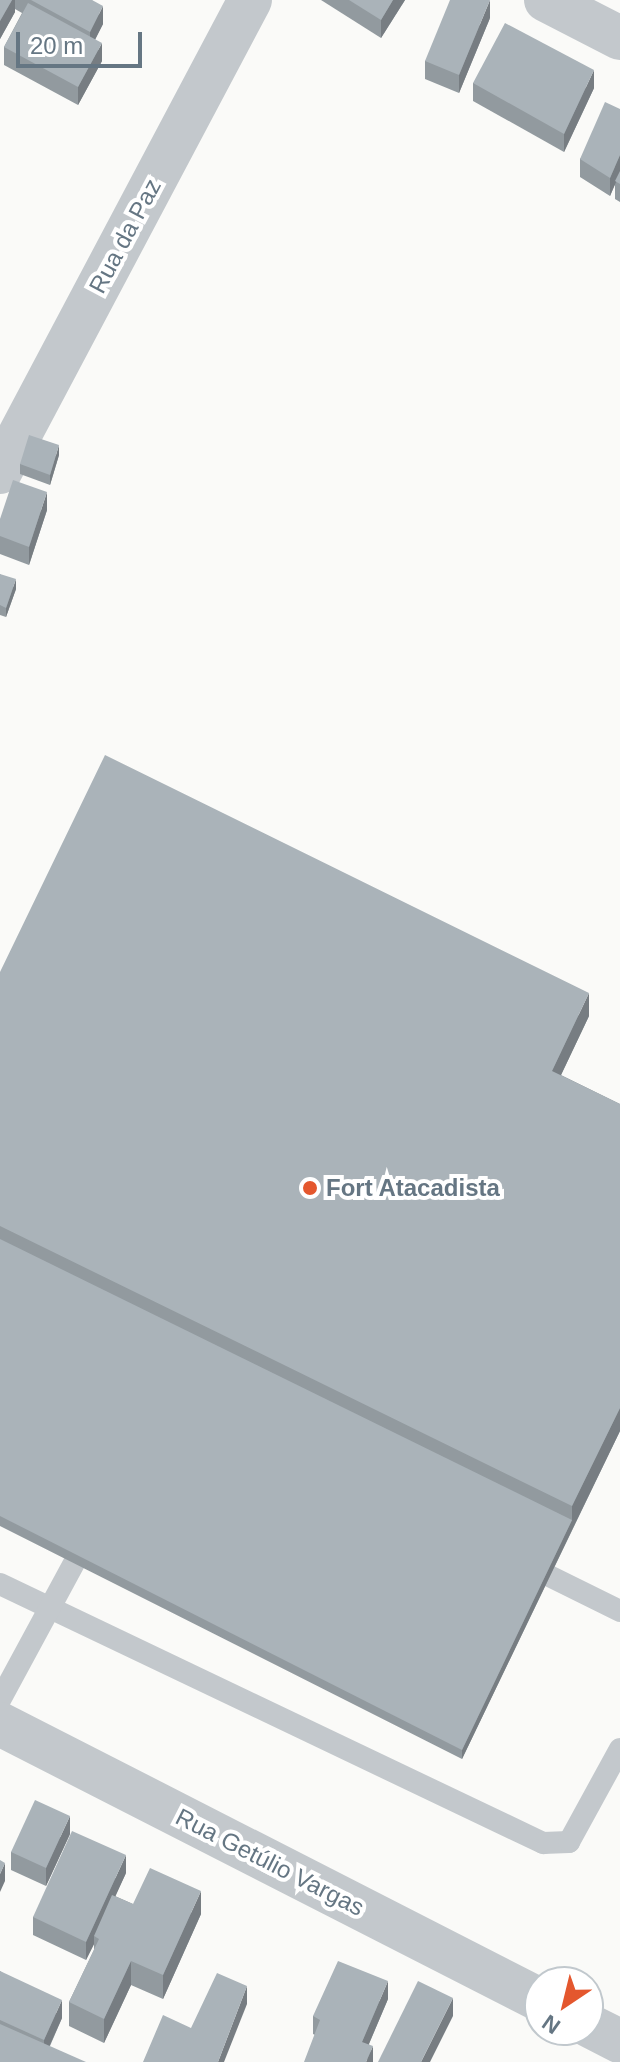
<!DOCTYPE html>
<meta charset="utf-8">
<style>
body{margin:0}
#map{position:relative;width:620px;height:2062px;overflow:hidden;background:#fafaf8;font-family:Helvetica,sans-serif}
div>[style]{position:absolute}
.service>*{height:22px;margin:-11px;padding:0 11px;transform-origin:11px;border-radius:11px;background:#c3c8cc}
.minor>*{height:44px;margin:-22px;padding:0 22px;transform-origin:22px;border-radius:22px;background:#c3c8cc}
.tertiary>*{height:44px;margin:-22px;padding:0 22px;transform-origin:22px;border-radius:22px;background:#c3c8cc}
.wall>*{inset:0;background:#929a9f}
.shaded-wall>*{inset:0;background:#777d82}
.building>*{inset:0;background:#aab3b9}
.dots>*{width:22px;height:22px;translate:-50% -50%;box-sizing:border-box;border:4px solid #fff;border-radius:50%}
span{translate:-50% -50%;white-space:nowrap;text-align:center;line-height:1.15;-webkit-text-stroke:8px #fff;paint-order:stroke}
.street-label{font-size:24px;color:#657683}
.poi-label{font-size:24px;color:#657683;font-weight:700}
.left{translate:0 -50%;text-align:left}
.north{position:absolute;left:524px;top:1966px;width:80px;height:80px;box-sizing:border-box;background:#fff;border:2px solid #c1c8cd;border-radius:50%;rotate:215deg;font-size:22px;font-weight:700;line-height:32px;text-align:center;color:#657683}
.north::after{content:'';display:block;margin:auto;width:28px;height:36px;background:#e4572e;clip-path:polygon(50% 0,100% 100%,50% 72%,0 100%)}
.scale{position:absolute;left:16px;top:32px;width:126px;height:36px;box-sizing:border-box;border:4px solid #657683;border-top:0;padding-left:10px;font-size:24px;line-height:28px;white-space:nowrap;color:#657683;-webkit-text-stroke:6px #fff;paint-order:stroke}
</style>
<div id="map">
<div class="service">
<i style="left:525px;top:1564px;width:106px;rotate:26.3deg"></i>
<i style="left:0;top:1584px;width:602px;rotate:25.5deg"></i>
<i style="left:543px;top:1843px;width:26px;rotate:-2deg"></i>
<i style="left:569px;top:1842px;width:106px;rotate:-61.3deg"></i>
<i style="left:0;top:1700px;width:183px;rotate:-61.6deg"></i>
</div>
<div class="minor">
<i style="left:546px;top:0;width:83px;rotate:27.2deg"></i>
<i style="left:0;top:472px;width:534px;rotate:-62.09deg"></i>
</div>
<div class="tertiary">
<i style="left:0;top:1724px;width:606px;rotate:27.07deg"></i>
<i style="left:588px;top:2025px;width:36px;rotate:27deg"></i>
</div>
<div class="wall">
<i style="clip-path:polygon(0 0,92px 0,103px 24px,95px 39px,102px 61px,78px 105px,4px 65px,4px 47px,22px 13px,15px 9px,15px 12px,0 39px)"></i>
<i style="clip-path:polygon(321px 0,405px 0,381px 38px)"></i>
<i style="clip-path:polygon(490px 18px,459px 93px,425px 79px,425px 61px)"></i>
<i style="clip-path:polygon(473px 83px,594px 88px,564px 152px,473px 101px)"></i>
<i style="clip-path:polygon(620px 109px,620px 202px,615px 199px,615px 184px,610px 196px,580px 177px,580px 159px)"></i>
<i style="clip-path:polygon(59px 455px,50px 485px,20px 474px,20px 464px)"></i>
<i style="clip-path:polygon(47px 510px,29px 565px,0 554px,0 519px)"></i>
<i style="clip-path:polygon(0 574px,16px 589px,6px 617px,0 615px)"></i>
<i style="clip-path:polygon(0 972px,589px 1016px,561px 1075px,620px 1104px,620px 1431px,462px 1759px,0 1526px)"></i>
<i style="clip-path:polygon(70px 1834px,46px 1886px,11px 1870px,11px 1852px)"></i>
<i style="clip-path:polygon(126px 1873px,115px 1896px,133px 1904px,201px 1914px,163px 1999px,131px 1985px,104px 2043px,69px 2026px,69px 2002px,94px 1950px,94px 1944px,86px 1960px,33px 1935px,33px 1917px)"></i>
<i style="clip-path:polygon(0 1971px,62px 2018px,50px 2046px,0 2062px)"></i>
<i style="clip-path:polygon(388px 1999px,369px 2044px,373px 2062px,313px 2034px,313px 2016px)"></i>
</div>
<div class="shaded-wall">
<i style="clip-path:polygon(12px 0,15px 0,15px 12px,0 39px,0 21px)"></i>
<i style="clip-path:polygon(393px 0,405px 0,381px 38px,381px 20px)"></i>
<i style="clip-path:polygon(490px 0,490px 18px,459px 93px,459px 75px)"></i>
<i style="clip-path:polygon(103px 6px,103px 24px,90px 50px,90px 32px)"></i>
<i style="clip-path:polygon(102px 43px,102px 61px,78px 105px,78px 87px)"></i>
<i style="clip-path:polygon(594px 70px,594px 88px,564px 152px,564px 134px)"></i>
<i style="clip-path:polygon(620px 155px,620px 173px,610px 196px,610px 178px)"></i>
<i style="clip-path:polygon(59px 445px,59px 455px,50px 485px,50px 475px)"></i>
<i style="clip-path:polygon(47px 492px,47px 510px,29px 565px,29px 547px)"></i>
<i style="clip-path:polygon(16px 579px,16px 589px,6px 617px,6px 608px)"></i>
<i style="clip-path:polygon(589px 993px,589px 1016px,552px 1094px,552px 1071px)"></i>
<i style="clip-path:polygon(620px 1408px,620px 1431px,572px 1530px,572px 1506px)"></i>
<i style="clip-path:polygon(572px 1520px,572px 1530px,462px 1759px,462px 1750px)"></i>
<i style="clip-path:polygon(70px 1816px,70px 1834px,46px 1886px,46px 1868px)"></i>
<i style="clip-path:polygon(126px 1855px,126px 1873px,97px 1937px,94px 1936px,94px 1944px,86px 1960px,86px 1942px)"></i>
<i style="clip-path:polygon(5px 1863px,5px 1881px,0 1892px,0 1874px)"></i>
<i style="clip-path:polygon(201px 1891px,201px 1914px,163px 1999px,163px 1975px)"></i>
<i style="clip-path:polygon(131px 1961px,131px 1985px,104px 2043px,104px 2019px)"></i>
<i style="clip-path:polygon(388px 1981px,388px 1999px,362px 2060px,362px 2042px)"></i>
<i style="clip-path:polygon(247px 1986px,247px 2004px,224px 2062px,218px 2062px)"></i>
<i style="clip-path:polygon(453px 1998px,453px 2016px,430px 2062px,421px 2062px)"></i>
<i style="clip-path:polygon(62px 2000px,62px 2018px,44px 2058px,44px 2040px)"></i>
<i style="clip-path:polygon(373px 2046px,373px 2062px,366px 2062px)"></i>
</div>
<div class="building">
<i style="clip-path:polygon(0 0,12px 0,0 21px)"></i>
<i style="clip-path:polygon(31px 0,92px 0,103px 6px,90px 32px)"></i>
<i style="clip-path:polygon(349px 0,393px 0,381px 20px)"></i>
<i style="clip-path:polygon(450px 0,490px 0,459px 75px,425px 61px)"></i>
<i style="clip-path:polygon(28px 3px,102px 43px,78px 87px,4px 47px)"></i>
<i style="clip-path:polygon(505px 23px,594px 70px,564px 134px,473px 83px)"></i>
<i style="clip-path:polygon(605px 102px,620px 109px,620px 155px,610px 178px,580px 159px)"></i>
<i style="clip-path:polygon(620px 171px,620px 184px,615px 181px)"></i>
<i style="clip-path:polygon(29px 435px,59px 445px,50px 475px,20px 464px)"></i>
<i style="clip-path:polygon(13px 480px,47px 492px,29px 547px,0 536px,0 519px)"></i>
<i style="clip-path:polygon(0 574px,16px 579px,6px 608px,0 605px)"></i>
<i style="clip-path:polygon(105px 755px,589px 993px,552px 1071px,620px 1104px,620px 1408px,572px 1506px,0 1226px,0 972px)"></i>
<i style="clip-path:polygon(0 1239px,572px 1520px,462px 1750px,0 1516px)"></i>
<i style="clip-path:polygon(35px 1800px,70px 1816px,46px 1868px,11px 1852px)"></i>
<i style="clip-path:polygon(72px 1831px,126px 1855px,86px 1942px,33px 1917px)"></i>
<i style="clip-path:polygon(0 1860px,5px 1863px,0 1874px)"></i>
<i style="clip-path:polygon(150px 1868px,201px 1891px,163px 1975px,131px 1961px,104px 2019px,69px 2002px,99px 1939px,94px 1936px,112px 1895px,133px 1904px)"></i>
<i style="clip-path:polygon(338px 1961px,388px 1981px,362px 2042px,373px 2046px,366px 2062px,304px 2062px,320px 2020px,313px 2016px)"></i>
<i style="clip-path:polygon(0 1971px,62px 2000px,44px 2040px,0 2020px)"></i>
<i style="clip-path:polygon(217px 1973px,247px 1986px,218px 2062px,143px 2062px,163px 2015px,191px 2028px)"></i>
<i style="clip-path:polygon(418px 1981px,453px 1998px,421px 2062px,378px 2062px)"></i>
<i style="clip-path:polygon(0 2024px,86px 2062px,0 2062px)"></i>
</div>
<div class="dots">
<i style="left:310px;top:1188px;background:#e4572e"></i>
</div>
<div class="street-label">
<span style="left:125px;top:236px;rotate:-62deg">Rua da Paz</span>
<span style="left:270px;top:1862px;rotate:27deg">Rua Getúlio Vargas</span>
</div>
<div class="poi-label">
<span class="left" style="left:326px;top:1188px">Fort Atacadista</span>
</div>
<div class="north">N</div>
<div class="scale">20 m</div>
</div>
